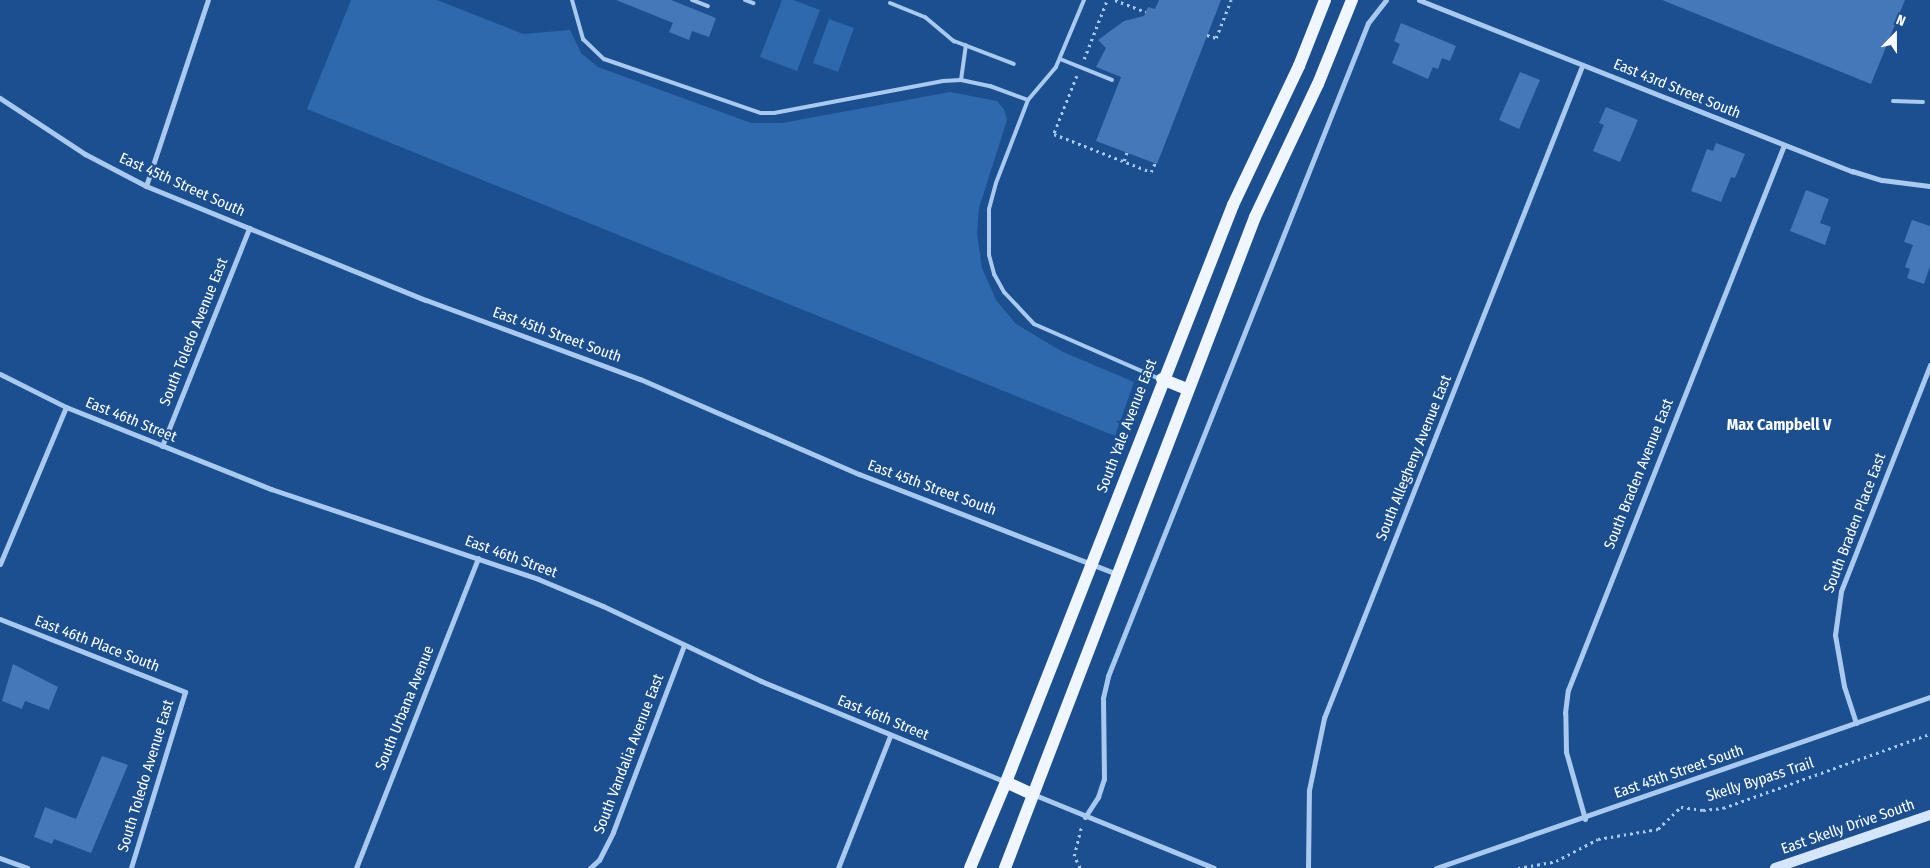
<!DOCTYPE html>
<style>
body{margin:0}
#map{position:relative;width:1930px;height:868px;overflow:hidden;background:#1b4f8f;font-family:"Fira Sans Condensed",sans-serif}
div>[style]{position:absolute}
.green>*{inset:0;background:#2e69ad}
.building>*{inset:0;background:#4478b7}
.path>*{height:2.5px;margin-top:-1.25px;transform-origin:0;background:repeating-linear-gradient(90deg,#a9c9ee 0 2.5px,transparent 0 6.5px)}
.lane>*{height:4px;margin:-2px;padding:0 2px;transform-origin:2px;border-radius:2px;background:#a9c9ee}
.street>*{height:5px;margin:-2.5px;padding:0 2.5px;transform-origin:2.5px;border-radius:2.5px;background:#a9c9ee}
.secondary>*{height:10px;margin:-5px;padding:0 5px;transform-origin:5px;border-radius:5px;background:#d6e6fa}
.primary>*{height:12px;margin:-6px;padding:0 6px;transform-origin:6px;border-radius:6px;background:#f0f6ff}
span{translate:-50% -50%;white-space:nowrap;text-align:center;line-height:1.15;-webkit-text-stroke:4px #1b4f8f;paint-order:stroke}
.street-label{font-size:15px;color:#fff}
.neighbourhood-label{font-size:16px;color:#fff;font-weight:700}
.north{position:absolute;left:1870px;top:10px;width:50px;height:50px;-webkit-text-stroke:4px #1b4f8f;paint-order:stroke;rotate:22deg;font-size:14px;font-weight:700;line-height:20px;text-align:center;color:#fff}
.north::after{content:'';display:block;margin:auto;width:18px;height:22px;background:#fff;clip-path:polygon(50% 0,100% 100%,50% 72%,0 100%)}
</style>
<div id="map">
<div class="green">
<i style="clip-path:polygon(351px 0,437px 0,523px 34px,570px 30px,581px 53px,598px 67px,751px 123px,782px 123px,950px 92px,997px 101px,1004px 109px,1007px 120px,979px 208px,977px 234px,982px 268px,996px 300px,1016px 324px,1063px 352px,1134px 382px,1115px 436px,307px 109px)"></i>
<i style="clip-path:polygon(782px 0,793px 0,820px 10px,797px 71px,760px 57px)"></i>
<i style="clip-path:polygon(829px 19px,854px 28px,838px 72px,813px 63px)"></i>
</div>
<div class="building">
<i style="clip-path:polygon(616px 0,671px 0,716px 18px,709px 37px,692px 31px,689px 40px,669px 32px,673px 23px)"></i>
<i style="clip-path:polygon(1159px 0,1221px 0,1157px 164px,1096px 141px,1121px 77px,1096px 67px,1106px 48px,1098px 40px,1124px 21px,1144px 16px,1148px 7px,1155px 9px)"></i>
<i style="clip-path:polygon(1662px 0,1905px 0,1871px 84px)"></i>
<i style="clip-path:polygon(1401px 23px,1456px 46px,1450px 61px,1442px 58px,1438px 69px,1433px 67px,1428px 79px,1392px 63px,1400px 44px,1394px 41px)"></i>
<i style="clip-path:polygon(1520px 72px,1540px 80px,1519px 129px,1499px 120px)"></i>
<i style="clip-path:polygon(1606px 107px,1638px 120px,1620px 162px,1593px 151px,1604px 125px,1599px 123px)"></i>
<i style="clip-path:polygon(1716px 143px,1745px 154px,1735px 178px,1731px 177px,1721px 202px,1691px 191px,1707px 149px,1713px 151px)"></i>
<i style="clip-path:polygon(1806px 190px,1829px 199px,1820px 223px,1831px 227px,1825px 245px,1790px 231px)"></i>
<i style="clip-path:polygon(1912px 220px,1930px 226px,1930px 266px,1924px 284px,1907px 278px,1910px 269px,1905px 267px,1913px 245px,1904px 242px)"></i>
<i style="clip-path:polygon(13px 664px,58px 687px,49px 710px,25px 701px,22px 709px,2px 701px)"></i>
<i style="clip-path:polygon(102px 756px,128px 765px,91px 853px,54px 839px,52px 844px,34px 837px,45px 807px,76px 819px)"></i>
</div>
<div class="path">
<i style="left:1115px;top:0;width:33px;rotate:21deg"></i>
<i style="left:1207px;top:35px;width:9px;rotate:18deg"></i>
<i style="left:1216px;top:38px;width:41px;rotate:-68.5deg"></i>
<i style="left:1084px;top:59px;width:63px;rotate:-68.7deg"></i>
<i style="left:1077px;top:76px;width:62px;rotate:111.6deg"></i>
<i style="left:1054px;top:134px;width:104px;rotate:21.4deg"></i>
<i style="left:1151px;top:172px;width:10px;rotate:-66deg"></i>
<i style="left:1124px;top:161px;width:9px;rotate:-72deg"></i>
<i style="left:1080px;top:868px;width:13px;rotate:-117deg"></i>
<i style="left:1074px;top:856px;width:32px;rotate:-76deg"></i>
<i style="left:1518px;top:868px;width:39px;rotate:-10deg"></i>
<i style="left:1556px;top:861px;width:47px;rotate:-27.6deg"></i>
<i style="left:1598px;top:839px;width:61px;rotate:-9.5deg"></i>
<i style="left:1658px;top:829px;width:32px;rotate:-44deg"></i>
<i style="left:1681px;top:807px;width:22px;rotate:8deg"></i>
<i style="left:1703px;top:810px;width:20px;rotate:-6deg"></i>
<i style="left:1723px;top:808px;width:220px;rotate:-19.7deg"></i>
</div>
<div class="lane">
<i style="left:572px;top:0;width:41px;rotate:74.2deg"></i>
<i style="left:583px;top:39px;width:29px;rotate:44deg"></i>
<i style="left:604px;top:59px;width:166px;rotate:19deg"></i>
<i style="left:761px;top:113px;width:13px"></i>
<i style="left:774px;top:113px;width:172px;rotate:-10.7deg"></i>
<i style="left:943px;top:81px;width:18px;rotate:-3deg"></i>
<i style="left:961px;top:80px;width:30px;rotate:12deg"></i>
<i style="left:990px;top:86px;width:40px;rotate:20.2deg"></i>
<i style="left:692px;top:0;width:17px;rotate:21deg"></i>
<i style="left:745px;top:0;width:9px;rotate:21deg"></i>
<i style="left:1084px;top:0;width:73px;rotate:112.7deg"></i>
<i style="left:1056px;top:67px;width:43px;rotate:130.3deg"></i>
<i style="left:1028px;top:100px;width:89px;rotate:111.1deg"></i>
<i style="left:996px;top:183px;width:27px;rotate:105deg"></i>
<i style="left:989px;top:209px;width:46px;rotate:90deg"></i>
<i style="left:989px;top:255px;width:20px;rotate:75deg"></i>
<i style="left:994px;top:274px;width:21px;rotate:61deg"></i>
<i style="left:1004px;top:292px;width:44px;rotate:46.8deg"></i>
<i style="left:1034px;top:324px;width:137px;rotate:23.6deg"></i>
<i style="left:890px;top:3px;width:38px;rotate:22deg"></i>
<i style="left:925px;top:17px;width:38px;rotate:40deg"></i>
<i style="left:954px;top:41px;width:64px;rotate:21deg"></i>
<i style="left:1060px;top:59px;width:56px;rotate:22deg"></i>
<i style="left:961px;top:80px;width:35px;rotate:-82deg"></i>
<i style="left:1893px;top:101px;width:30px;rotate:2deg"></i>
</div>
<div class="street">
<i style="left:1419px;top:0;width:466px;rotate:21.6deg"></i>
<i style="left:1852px;top:171px;width:31px;rotate:17deg"></i>
<i style="left:1882px;top:180px;width:48px;rotate:7.1deg"></i>
<i style="left:0;top:98px;width:102px;rotate:33.4deg"></i>
<i style="left:85px;top:154px;width:69px;rotate:27.7deg"></i>
<i style="left:146px;top:186px;width:302px;rotate:22.2deg"></i>
<i style="left:426px;top:300px;width:228px;rotate:20.3deg"></i>
<i style="left:640px;top:379px;width:239px;rotate:23.5deg"></i>
<i style="left:859px;top:474px;width:277px;rotate:21.2deg"></i>
<i style="left:146px;top:186px;width:196px;rotate:-71.6deg"></i>
<i style="left:0;top:374px;width:74px;rotate:26.6deg"></i>
<i style="left:66px;top:407px;width:221px;rotate:21.8deg"></i>
<i style="left:271px;top:489px;width:282px;rotate:18.6deg"></i>
<i style="left:538px;top:579px;width:70px;rotate:22.6deg"></i>
<i style="left:603px;top:606px;width:175px;rotate:25.4deg"></i>
<i style="left:761px;top:681px;width:265px;rotate:22.4deg"></i>
<i style="left:162px;top:446px;width:235px;rotate:-68.2deg"></i>
<i style="left:0;top:564px;width:170px;rotate:-67.2deg"></i>
<i style="left:0;top:619px;width:199px;rotate:21.5deg"></i>
<i style="left:185px;top:692px;width:184px;rotate:107.1deg"></i>
<i style="left:1856px;top:723px;width:39px;rotate:-108deg"></i>
<i style="left:1844px;top:686px;width:52px;rotate:-100deg"></i>
<i style="left:1835px;top:635px;width:44px;rotate:-82.2deg"></i>
<i style="left:1841px;top:591px;width:243px;rotate:-68.5deg"></i>
<i style="left:1035px;top:795px;width:193px;rotate:22.2deg"></i>
<i style="left:1085px;top:817px;width:24px;rotate:-57deg"></i>
<i style="left:1098px;top:797px;width:19px;rotate:-72deg"></i>
<i style="left:1104px;top:779px;width:81px;rotate:-90.7deg"></i>
<i style="left:1103px;top:698px;width:23px;rotate:-77deg"></i>
<i style="left:1108px;top:676px;width:703px;rotate:-68.29deg"></i>
<i style="left:1368px;top:23px;width:29px;rotate:-52deg"></i>
<i style="left:1585px;top:819px;width:70px;rotate:-105.8deg"></i>
<i style="left:1566px;top:752px;width:39px;rotate:-91deg"></i>
<i style="left:1565px;top:713px;width:23px;rotate:-83deg"></i>
<i style="left:1568px;top:690px;width:586px;rotate:-68.38deg"></i>
<i style="left:0;top:858px;width:29px;rotate:20deg"></i>
<i style="left:356px;top:868px;width:333px;rotate:-68.5deg"></i>
<i style="left:590px;top:868px;width:12px;rotate:-42deg"></i>
<i style="left:599px;top:860px;width:31px;rotate:-63deg"></i>
<i style="left:613px;top:832px;width:200px;rotate:-69.2deg"></i>
<i style="left:838px;top:868px;width:142px;rotate:-68.5deg"></i>
<i style="left:1308px;top:868px;width:78px;rotate:-89.3deg"></i>
<i style="left:1309px;top:790px;width:74px;rotate:-78.2deg"></i>
<i style="left:1324px;top:718px;width:701px;rotate:-68.41deg"></i>
<i style="left:1436px;top:868px;width:523px;rotate:-19.09deg"></i>
</div>
<div class="secondary">
<i style="left:1775px;top:868px;width:164px;rotate:-18.9deg"></i>
</div>
<div class="primary">
<i style="left:1162px;top:379px;width:27px;rotate:22deg"></i>
<i style="left:1006px;top:782px;width:29px;rotate:25deg"></i>
<i style="left:970px;top:868px;width:93px;rotate:-67.3deg"></i>
<i style="left:1006px;top:782px;width:620px;rotate:-68.52deg"></i>
<i style="left:1233px;top:205px;width:154px;rotate:-64.6deg"></i>
<i style="left:1299px;top:66px;width:71px;rotate:-68.5deg"></i>
<i style="left:1005px;top:868px;width:697px;rotate:-68.99deg"></i>
<i style="left:1255px;top:217px;width:147px;rotate:-64.7deg"></i>
<i style="left:1318px;top:84px;width:91px;rotate:-68deg"></i>
</div>
<div class="street-label">
<span style="left:1677px;top:89px;rotate:22deg">East 43rd Street South</span>
<span style="left:182px;top:185px;rotate:24deg">East 45th Street South</span>
<span style="left:194px;top:332px;rotate:-68deg">South Toledo Avenue East</span>
<span style="left:557px;top:335px;rotate:20deg">East 45th Street South</span>
<span style="left:131px;top:420px;rotate:22deg">East 46th Street</span>
<span style="left:1127px;top:426px;rotate:-69deg">South Yale Avenue East</span>
<span style="left:1414px;top:458px;rotate:-68deg">South Allegheny Avenue East</span>
<span style="left:1639px;top:474px;rotate:-68deg">South Braden Avenue East</span>
<span style="left:932px;top:488px;rotate:20deg">East 45th Street South</span>
<span style="left:1855px;top:523px;rotate:-69deg">South Braden Place East</span>
<span style="left:511px;top:557px;rotate:20deg">East 46th Street</span>
<span style="left:97px;top:644px;rotate:21deg">East 46th Place South</span>
<span style="left:405px;top:708px;rotate:-68deg">South Urbana Avenue</span>
<span style="left:883px;top:718px;rotate:22deg">East 46th Street</span>
<span style="left:629px;top:754px;rotate:-69deg">South Vandalia Avenue East</span>
<span style="left:1679px;top:772px;rotate:-19deg">East 45th Street South</span>
<span style="left:146px;top:776px;rotate:-73deg">South Toledo Avenue East</span>
<span style="left:1760px;top:780px;rotate:-18deg">Skelly Bypass Trail</span>
<span style="left:1848px;top:827px;rotate:-19deg">East Skelly Drive South</span>
</div>
<div class="neighbourhood-label">
<span style="left:1779px;top:425px">Max Campbell V</span>
</div>
<div class="north">N</div>
</div>
